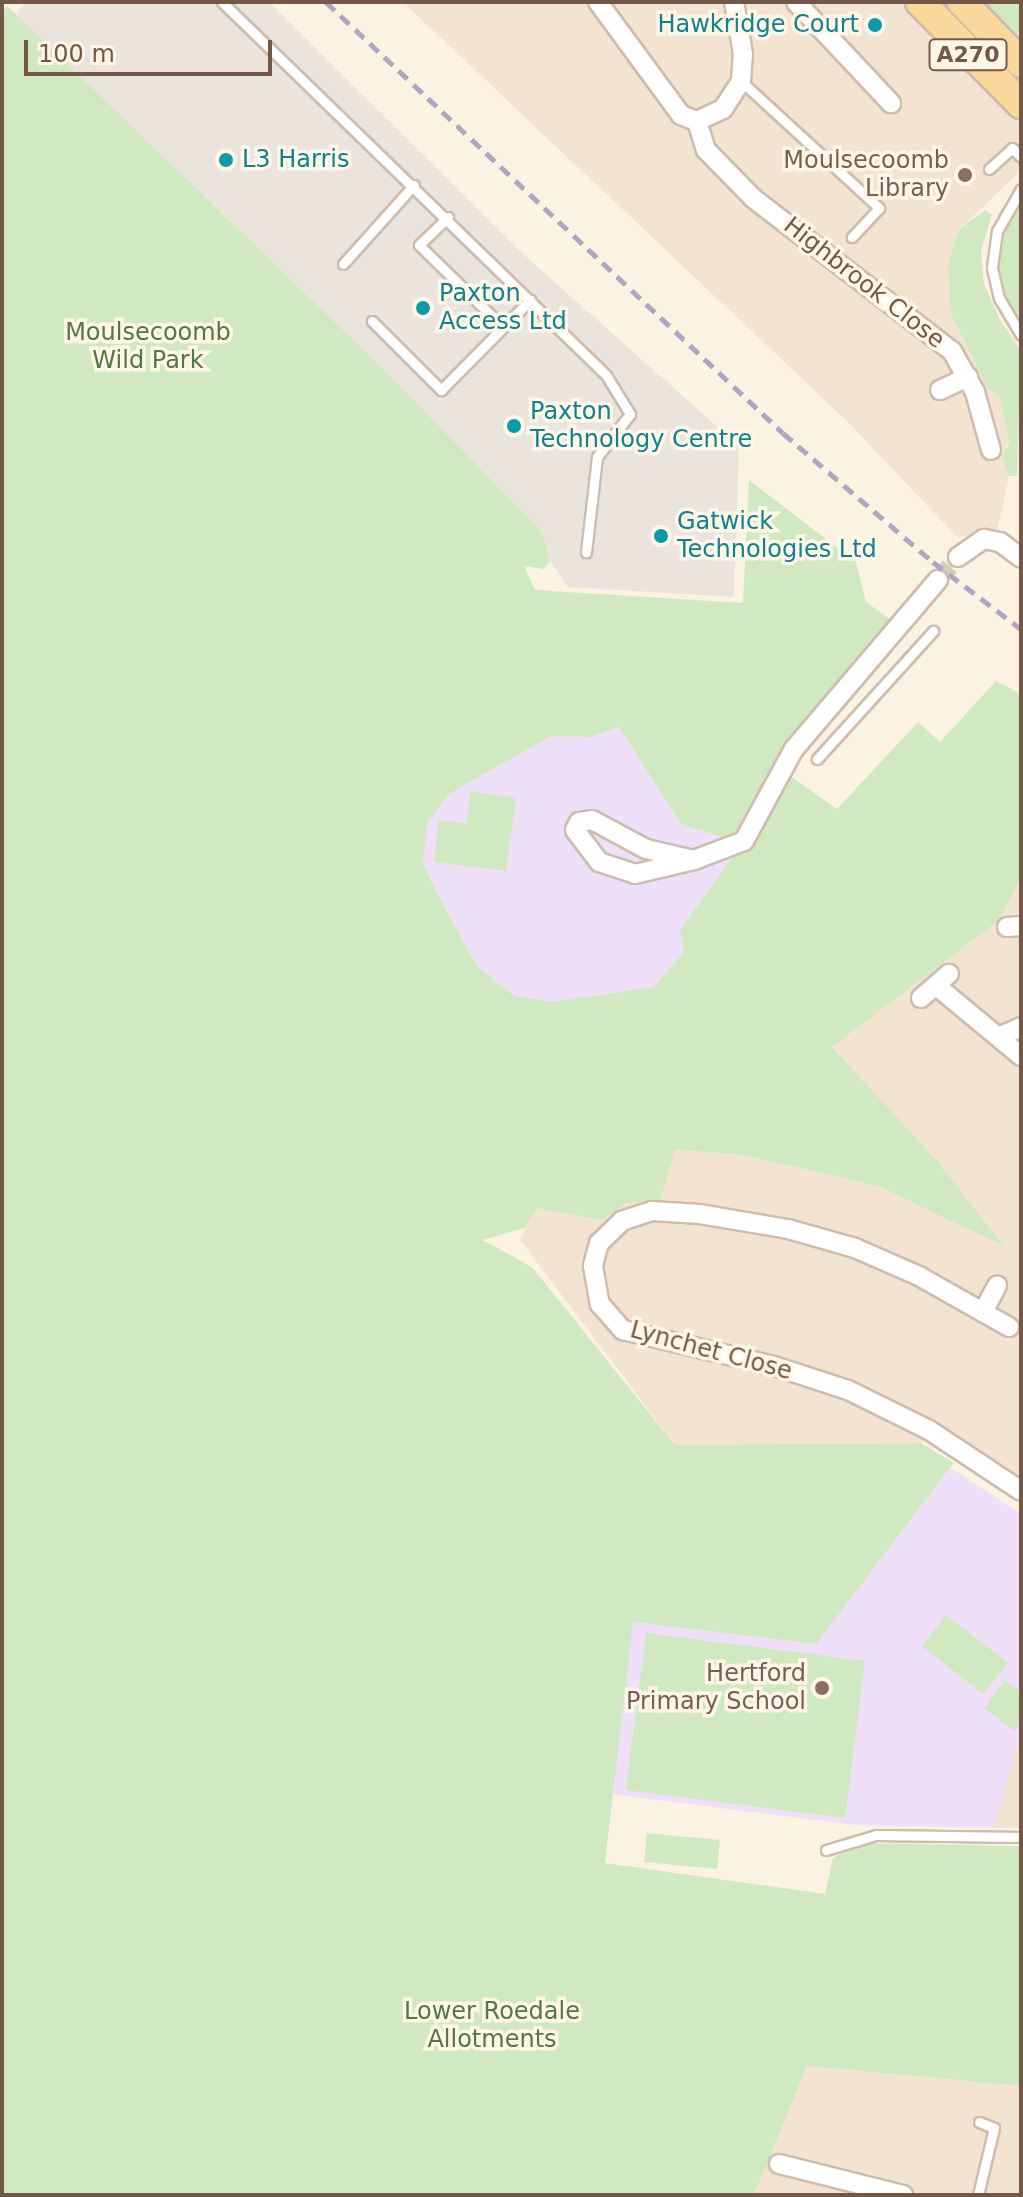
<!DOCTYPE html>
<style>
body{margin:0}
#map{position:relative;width:1023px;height:2197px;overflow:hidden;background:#fcf2e2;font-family:"DejaVu Sans",sans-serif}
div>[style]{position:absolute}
.residential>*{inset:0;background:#f3e4d1}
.industrial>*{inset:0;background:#ebe4dd}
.education>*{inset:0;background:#efdff8}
.green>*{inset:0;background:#d1e9c1}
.street-tunnel>*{height:18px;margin-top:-9px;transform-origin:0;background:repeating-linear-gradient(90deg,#daccbc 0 18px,transparent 0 27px)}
.roads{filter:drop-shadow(2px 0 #cfbcac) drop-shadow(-2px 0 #cfbcac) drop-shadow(0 2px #cfbcac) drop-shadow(0 -2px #cfbcac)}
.lane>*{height:9px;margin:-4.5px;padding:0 4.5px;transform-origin:4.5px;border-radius:4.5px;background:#fff}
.street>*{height:18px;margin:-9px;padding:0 9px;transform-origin:9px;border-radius:9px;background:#fff}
.primary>*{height:28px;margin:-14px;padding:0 14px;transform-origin:14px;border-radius:14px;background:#fad79b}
.rail>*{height:5px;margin-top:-2.5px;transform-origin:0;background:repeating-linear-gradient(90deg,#b5a2c5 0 12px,transparent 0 20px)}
.dots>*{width:22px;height:22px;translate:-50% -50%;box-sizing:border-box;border:4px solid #fff6e8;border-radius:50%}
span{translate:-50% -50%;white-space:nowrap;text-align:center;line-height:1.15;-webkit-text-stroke:7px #fff6e8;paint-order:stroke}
.shield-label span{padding:2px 6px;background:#fff6e8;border:2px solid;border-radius:6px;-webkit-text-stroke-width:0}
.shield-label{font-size:22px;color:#735849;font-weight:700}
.culture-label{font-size:24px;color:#0d838f}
.right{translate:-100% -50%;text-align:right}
.left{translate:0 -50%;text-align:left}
.education-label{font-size:24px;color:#785e54}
.street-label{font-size:24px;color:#735849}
.park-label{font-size:24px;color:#527942}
.frame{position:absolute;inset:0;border:4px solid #735849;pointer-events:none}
.scale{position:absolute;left:24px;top:40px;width:248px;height:36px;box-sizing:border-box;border:4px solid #735849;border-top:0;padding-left:10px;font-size:24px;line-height:28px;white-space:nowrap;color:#735849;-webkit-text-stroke:6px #fff6e8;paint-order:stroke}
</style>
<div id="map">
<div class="residential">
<i style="clip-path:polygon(403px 2px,926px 2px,1021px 85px,1021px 170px,960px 229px,948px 268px,951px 299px,1021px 357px,1010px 443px,1000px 454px,1009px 476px,997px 532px,957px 537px,850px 424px)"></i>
<i style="clip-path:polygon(1021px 880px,1021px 1476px,934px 1423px,921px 1443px,675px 1445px,520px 1240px,537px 1207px,602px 1219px,627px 1203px,660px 1201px,674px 1150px,739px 1154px,879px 1186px,1002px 1245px,934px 1157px,832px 1047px,998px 921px)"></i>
<i style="clip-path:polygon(1021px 1731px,1021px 1828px,994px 1828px,1016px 1738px)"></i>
<i style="clip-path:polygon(806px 2066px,1021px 2086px,1021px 2195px,754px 2195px)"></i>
</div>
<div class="industrial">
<i style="clip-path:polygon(26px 2px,269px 2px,523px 254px,739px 446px,734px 597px,568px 587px,550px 561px,542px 532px,15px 14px)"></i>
</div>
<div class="education">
<i style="clip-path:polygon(619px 727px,681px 824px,734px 841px,739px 848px,680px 930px,684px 952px,653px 987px,552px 1002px,514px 996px,477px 966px,439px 897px,423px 863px,427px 823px,449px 794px,551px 736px,591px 737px)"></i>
<i style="clip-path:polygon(951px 1468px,1021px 1514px,1021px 1731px,994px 1828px,856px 1825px,610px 1794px,633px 1622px,815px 1644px)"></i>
</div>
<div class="green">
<i style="clip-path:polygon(911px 2px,1021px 2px,1021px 35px,1017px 32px,1021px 37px,1021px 115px)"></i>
<i style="clip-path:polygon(evenodd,7px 6px,380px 366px,542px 532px,550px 561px,544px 569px,524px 566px,535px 590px,743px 603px,749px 480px,856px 562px,866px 602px,894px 622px,773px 764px,837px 809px,918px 722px,940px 742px,996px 681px,1021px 694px,1021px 880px,998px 921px,832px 1047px,934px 1157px,1004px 1246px,878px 1186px,739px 1154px,675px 1150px,660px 1201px,627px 1203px,602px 1220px,537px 1208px,525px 1228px,483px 1240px,532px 1267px,675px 1445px,921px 1443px,954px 1463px,816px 1644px,633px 1622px,605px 1863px,825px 1894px,833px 1858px,860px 1843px,1021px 1846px,1021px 2086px,807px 2066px,754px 2195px,2px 2195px,2px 13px,7px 6px,619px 727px,681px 824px,734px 841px,739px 848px,680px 930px,684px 952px,653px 987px,552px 1002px,514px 996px,477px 966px,439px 897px,423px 863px,427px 823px,449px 794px,551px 736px,591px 737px,619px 727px)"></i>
<i style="clip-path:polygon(1021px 198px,1021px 324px,1004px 295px,997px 268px,1001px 238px)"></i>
<i style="clip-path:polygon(985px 210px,992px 214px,981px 251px,984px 284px,1000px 320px,1021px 350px,1017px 476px,1009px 476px,1001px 455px,1010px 443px,999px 396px,988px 389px,951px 314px,948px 268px,954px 243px,960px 229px)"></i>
<i style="clip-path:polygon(471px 791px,516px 798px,506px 871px,434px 862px,439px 820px,466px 824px)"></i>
<i style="clip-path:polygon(946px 1615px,1008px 1663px,983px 1694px,922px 1646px)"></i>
<i style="clip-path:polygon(646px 1633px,865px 1661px,845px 1818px,626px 1790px)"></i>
<i style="clip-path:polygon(1005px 1680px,1021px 1692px,1021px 1722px,1014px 1731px,984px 1708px)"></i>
<i style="clip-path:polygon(647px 1833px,720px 1840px,717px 1869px,644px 1862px)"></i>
</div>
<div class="street-tunnel">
<i style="left:938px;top:580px;width:30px;rotate:-49deg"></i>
</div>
<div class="roads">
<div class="lane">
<i style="left:222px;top:2px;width:535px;rotate:44.17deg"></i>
<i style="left:606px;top:375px;width:46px;rotate:58.4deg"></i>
<i style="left:630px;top:414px;width:54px;rotate:127.5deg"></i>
<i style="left:597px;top:457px;width:96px;rotate:96.6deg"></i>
<i style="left:741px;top:81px;width:188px;rotate:42.6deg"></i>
<i style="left:879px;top:208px;width:40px;rotate:133deg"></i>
<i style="left:989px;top:169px;width:31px;rotate:-42deg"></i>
<i style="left:1012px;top:148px;width:13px;rotate:45deg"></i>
<i style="left:1021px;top:189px;width:48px;rotate:119.7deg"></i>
<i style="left:997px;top:231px;width:37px;rotate:98deg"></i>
<i style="left:992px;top:268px;width:31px;rotate:77deg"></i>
<i style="left:999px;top:298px;width:43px;rotate:59.3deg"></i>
<i style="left:448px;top:217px;width:40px;rotate:136deg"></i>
<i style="left:419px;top:245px;width:117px;rotate:44.3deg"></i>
<i style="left:343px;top:264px;width:106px;rotate:-48.1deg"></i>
<i style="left:372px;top:321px;width:98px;rotate:45deg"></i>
<i style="left:441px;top:390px;width:127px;rotate:-45.3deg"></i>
<i style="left:817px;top:759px;width:173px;rotate:-47.8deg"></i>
<i style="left:826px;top:1850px;width:52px;rotate:-16.7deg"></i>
<i style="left:876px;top:1835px;width:145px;rotate:0.8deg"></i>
<i style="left:978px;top:2195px;width:69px;rotate:-76.6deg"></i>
<i style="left:994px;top:2128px;width:16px;rotate:-158deg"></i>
</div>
<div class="street">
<i style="left:598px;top:2px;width:140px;rotate:53.7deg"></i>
<i style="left:681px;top:115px;width:17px;rotate:21deg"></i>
<i style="left:697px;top:121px;width:29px;rotate:-25deg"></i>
<i style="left:723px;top:109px;width:33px;rotate:-57deg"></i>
<i style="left:741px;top:81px;width:27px;rotate:-86deg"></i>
<i style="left:743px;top:54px;width:53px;rotate:-99.8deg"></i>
<i style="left:796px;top:2px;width:139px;rotate:46.8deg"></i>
<i style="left:697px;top:121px;width:30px;rotate:73deg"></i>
<i style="left:706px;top:150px;width:67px;rotate:45.6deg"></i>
<i style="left:753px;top:198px;width:251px;rotate:37.6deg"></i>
<i style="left:952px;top:351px;width:47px;rotate:60.7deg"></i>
<i style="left:975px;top:392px;width:60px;rotate:74.6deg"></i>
<i style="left:940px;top:390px;width:31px;rotate:-25deg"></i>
<i style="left:958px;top:557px;width:32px;rotate:-35deg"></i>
<i style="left:984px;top:539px;width:16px;rotate:11deg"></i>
<i style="left:1000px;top:542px;width:26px;rotate:37deg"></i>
<i style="left:694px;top:860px;width:49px;rotate:-167.1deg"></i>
<i style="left:646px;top:849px;width:61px;rotate:-151.8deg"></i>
<i style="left:592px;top:820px;width:13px;rotate:171deg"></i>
<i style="left:579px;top:822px;width:9px;rotate:117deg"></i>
<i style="left:575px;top:830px;width:40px;rotate:53deg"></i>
<i style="left:599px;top:862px;width:38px;rotate:18deg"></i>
<i style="left:635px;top:874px;width:61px;rotate:-13.3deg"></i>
<i style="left:694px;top:860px;width:53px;rotate:-20.8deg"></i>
<i style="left:744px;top:841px;width:105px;rotate:-61.5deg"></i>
<i style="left:794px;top:749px;width:222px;rotate:-49.6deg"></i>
<i style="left:1007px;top:927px;width:14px;rotate:-4deg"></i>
<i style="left:939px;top:988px;width:107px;rotate:39.7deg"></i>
<i style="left:921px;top:998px;width:37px;rotate:-41deg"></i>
<i style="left:1001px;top:1036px;width:22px;rotate:-24deg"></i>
<i style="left:983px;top:1312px;width:30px;rotate:-62deg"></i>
<i style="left:1009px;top:1327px;width:103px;rotate:-150.5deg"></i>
<i style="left:919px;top:1276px;width:70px;rotate:-156.4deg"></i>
<i style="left:855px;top:1248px;width:70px;rotate:-164.2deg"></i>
<i style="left:788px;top:1229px;width:89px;rotate:-170.3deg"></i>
<i style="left:700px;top:1214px;width:48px;rotate:-176.4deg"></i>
<i style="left:652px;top:1211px;width:32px;rotate:162deg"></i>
<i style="left:622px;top:1221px;width:32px;rotate:136deg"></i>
<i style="left:599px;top:1243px;width:24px;rotate:105deg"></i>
<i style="left:593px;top:1266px;width:39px;rotate:80deg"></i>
<i style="left:600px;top:1304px;width:35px;rotate:49deg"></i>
<i style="left:623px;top:1330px;width:155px;rotate:13.4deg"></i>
<i style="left:774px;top:1366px;width:78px;rotate:18deg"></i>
<i style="left:848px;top:1390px;width:90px;rotate:26.3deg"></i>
<i style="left:929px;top:1430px;width:110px;rotate:33.5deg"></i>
<i style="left:779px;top:2164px;width:128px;rotate:14deg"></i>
</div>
<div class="primary">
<i style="left:920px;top:2px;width:144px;rotate:45.3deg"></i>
<i style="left:962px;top:2px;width:85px;rotate:46deg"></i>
</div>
</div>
<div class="rail">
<i style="left:326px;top:2px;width:628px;rotate:43.32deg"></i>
<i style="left:783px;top:433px;width:198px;rotate:40.7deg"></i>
<i style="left:933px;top:562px;width:111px;rotate:37.3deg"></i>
</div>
<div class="dots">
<i style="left:875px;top:25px;background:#0f9aa8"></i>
<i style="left:226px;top:160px;background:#0f9aa8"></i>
<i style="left:965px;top:175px;background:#8d6e63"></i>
<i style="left:423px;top:308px;background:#0f9aa8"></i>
<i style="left:514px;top:426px;background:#0f9aa8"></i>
<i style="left:661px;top:536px;background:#0f9aa8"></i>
<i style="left:822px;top:1688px;background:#8d6e63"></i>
</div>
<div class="shield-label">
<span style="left:968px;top:55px">A270</span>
</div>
<div class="culture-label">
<span class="right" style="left:859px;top:25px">Hawkridge Court</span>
<span class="left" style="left:242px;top:160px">L3 Harris</span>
<span class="left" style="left:439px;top:308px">Paxton<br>Access Ltd</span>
<span class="left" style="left:530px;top:426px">Paxton<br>Technology Centre</span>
<span class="left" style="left:677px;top:536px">Gatwick<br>Technologies Ltd</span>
</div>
<div class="education-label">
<span class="right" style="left:949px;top:175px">Moulsecoomb<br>Library</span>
<span class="right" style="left:806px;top:1688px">Hertford<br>Primary School</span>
</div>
<div class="street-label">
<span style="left:864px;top:283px;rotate:38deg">Highbrook Close</span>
<span style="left:711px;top:1351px;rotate:15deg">Lynchet Close</span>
</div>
<div class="park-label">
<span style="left:148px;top:347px">Moulsecoomb<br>Wild Park</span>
<span style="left:492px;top:2026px">Lower Roedale<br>Allotments</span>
</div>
<div class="frame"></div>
<div class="scale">100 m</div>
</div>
